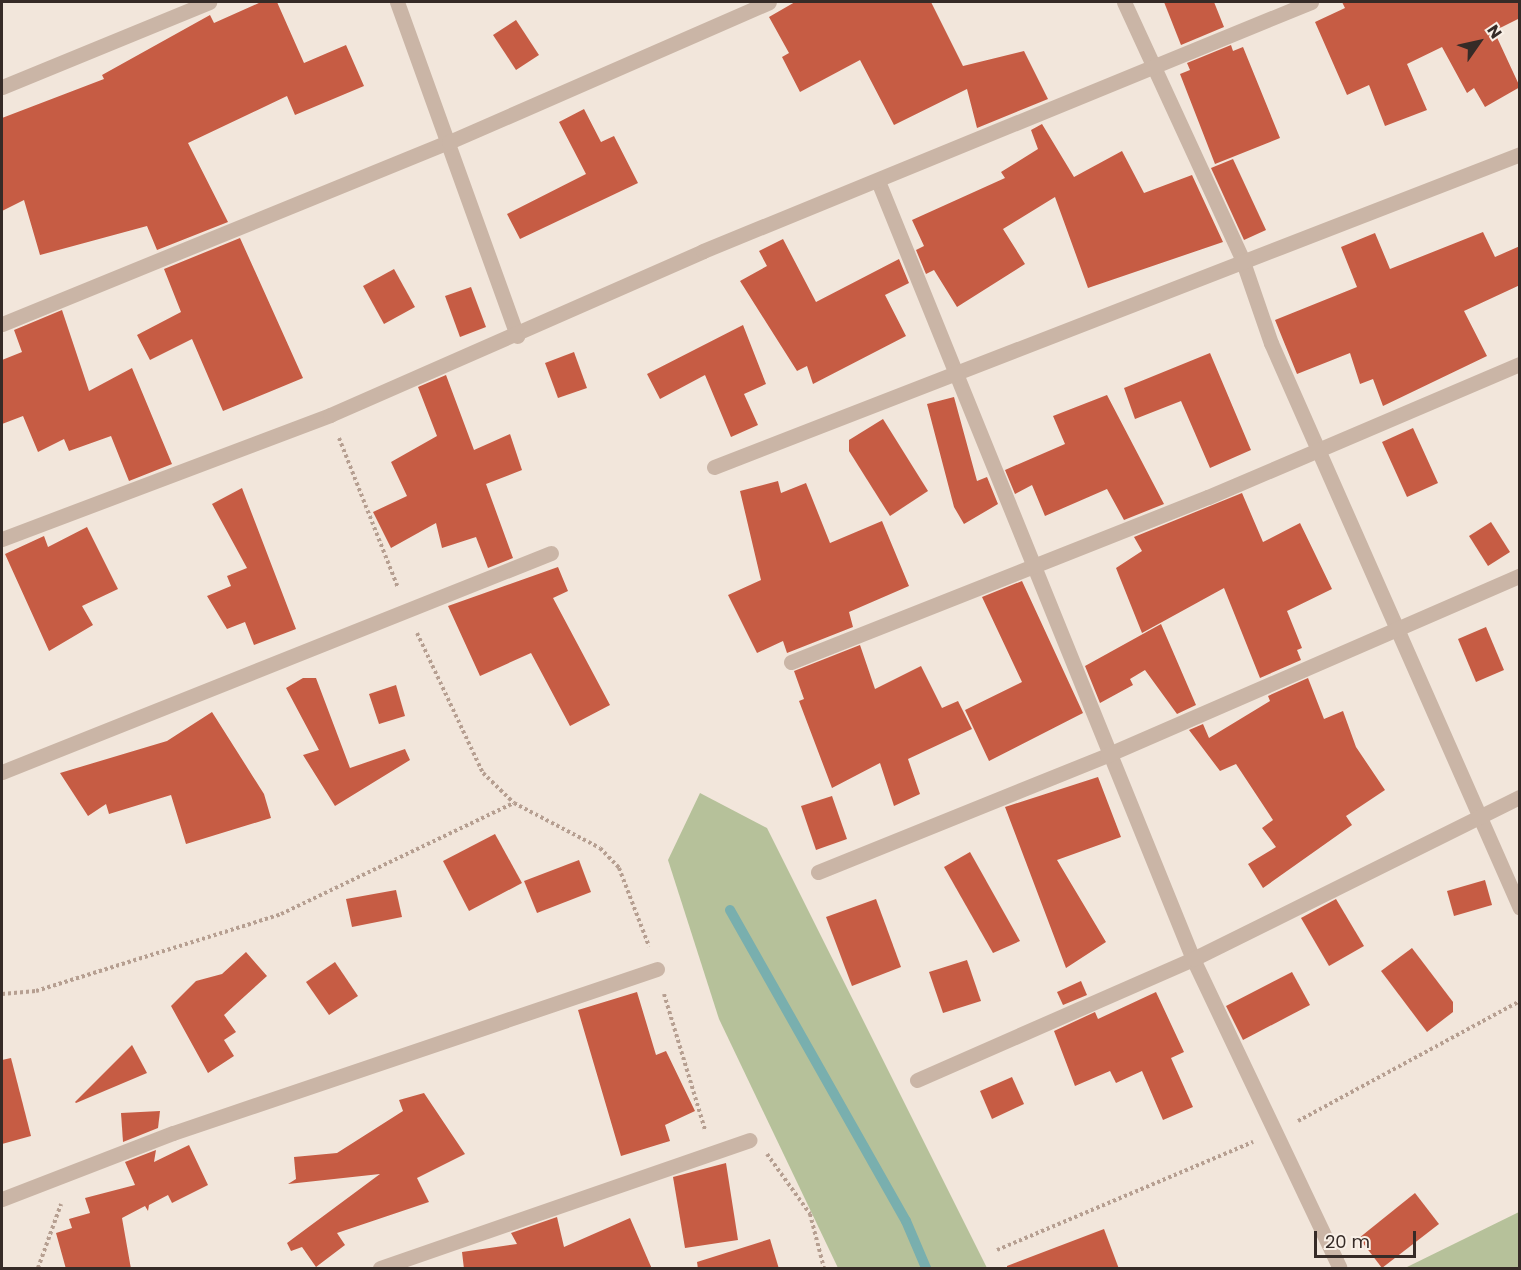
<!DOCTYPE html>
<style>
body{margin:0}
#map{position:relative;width:1521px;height:1270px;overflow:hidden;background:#f2e6db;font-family:Poppins,sans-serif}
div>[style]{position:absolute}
.green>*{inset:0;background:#b6c19a}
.stream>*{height:10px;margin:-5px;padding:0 5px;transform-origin:5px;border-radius:5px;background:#79afae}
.building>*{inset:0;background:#c65c44}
.path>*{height:4px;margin-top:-2px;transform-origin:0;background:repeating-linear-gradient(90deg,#b69f91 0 3px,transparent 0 6px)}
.street>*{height:15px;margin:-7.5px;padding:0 7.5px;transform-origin:7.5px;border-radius:7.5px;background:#cab5a6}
span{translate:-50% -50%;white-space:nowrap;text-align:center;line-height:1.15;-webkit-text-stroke:4.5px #f9f0e7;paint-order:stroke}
.frame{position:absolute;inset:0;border:3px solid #362b27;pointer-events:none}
.north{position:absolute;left:1449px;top:12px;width:60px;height:60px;-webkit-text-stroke:4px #f9f0e7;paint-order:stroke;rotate:56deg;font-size:16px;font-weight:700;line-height:24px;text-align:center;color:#362b27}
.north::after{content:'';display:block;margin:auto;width:21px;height:27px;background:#362b27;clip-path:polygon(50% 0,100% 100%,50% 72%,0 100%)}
.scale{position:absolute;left:1314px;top:1231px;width:102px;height:27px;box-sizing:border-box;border:3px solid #362b27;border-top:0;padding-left:8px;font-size:18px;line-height:21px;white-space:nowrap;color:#362b27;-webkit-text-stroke:4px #f9f0e7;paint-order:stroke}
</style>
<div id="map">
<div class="green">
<i style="clip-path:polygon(700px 793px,767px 828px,987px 1268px,838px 1268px,719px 1019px,668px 860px)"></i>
<i style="clip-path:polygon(1519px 1212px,1519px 1268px,1405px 1268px)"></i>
</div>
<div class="stream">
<i style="left:730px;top:910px;width:357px;rotate:60.5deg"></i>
<i style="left:906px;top:1221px;width:51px;rotate:66.9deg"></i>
</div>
<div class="building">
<i style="clip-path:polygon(261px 2px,277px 2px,304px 63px,346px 45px,364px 86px,295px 115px,287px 96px,188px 143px,228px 222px,157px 250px,147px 226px,40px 255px,24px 200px,2px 211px,2px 118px,104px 79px,102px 75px,210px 15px,214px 23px)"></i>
<i style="clip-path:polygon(795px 2px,931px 2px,963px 66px,1024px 51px,1048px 99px,977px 128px,967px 89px,894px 125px,860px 60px,800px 92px,782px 57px,789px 53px,769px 17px)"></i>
<i style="clip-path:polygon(1164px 2px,1214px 2px,1224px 27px,1181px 45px)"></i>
<i style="clip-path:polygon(1342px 2px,1520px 2px,1520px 18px,1494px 31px,1520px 87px,1485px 107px,1474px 88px,1467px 93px,1442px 47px,1407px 64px,1427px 110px,1385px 126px,1369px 85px,1347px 95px,1315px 22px,1345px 8px)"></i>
<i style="clip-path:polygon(516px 20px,539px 55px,516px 70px,493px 35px)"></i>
<i style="clip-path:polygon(1231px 45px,1233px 51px,1243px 47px,1280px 138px,1215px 164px,1180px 74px,1190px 70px,1187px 63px)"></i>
<i style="clip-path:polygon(584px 109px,601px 142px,614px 136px,638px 183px,520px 239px,507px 214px,586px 174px,559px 122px)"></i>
<i style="clip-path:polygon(1042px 124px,1074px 177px,1122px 151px,1144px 193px,1192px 175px,1223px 242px,1088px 288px,1055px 197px,1003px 229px,1025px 264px,957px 307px,934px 270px,926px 274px,916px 250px,924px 246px,912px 220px,1005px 178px,1001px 172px,1038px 149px,1031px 130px)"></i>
<i style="clip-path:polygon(1233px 159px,1266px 230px,1244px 240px,1211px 168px)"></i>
<i style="clip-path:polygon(1483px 232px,1495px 257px,1520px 246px,1520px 285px,1464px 311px,1487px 356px,1383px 406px,1373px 379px,1360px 384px,1350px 353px,1297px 374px,1275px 320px,1357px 287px,1341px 247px,1375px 233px,1390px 269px)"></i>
<i style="clip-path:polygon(240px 238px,303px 378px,223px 411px,192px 339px,150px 360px,137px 335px,181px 312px,164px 269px)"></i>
<i style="clip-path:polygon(783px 239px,816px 302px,899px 259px,909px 283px,885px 295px,906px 336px,813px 384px,807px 366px,797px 371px,740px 281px,767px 266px,759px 251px)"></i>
<i style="clip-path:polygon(394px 269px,415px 307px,384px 324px,363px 286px)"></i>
<i style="clip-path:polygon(471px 287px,486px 327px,460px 337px,445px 296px)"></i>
<i style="clip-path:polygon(62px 310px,89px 391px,132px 368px,172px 464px,129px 481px,111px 436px,69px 451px,64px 439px,38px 452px,23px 416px,2px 424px,2px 360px,22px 352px,14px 330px)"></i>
<i style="clip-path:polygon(743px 325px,766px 384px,744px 394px,758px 425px,731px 437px,705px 375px,660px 399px,647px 374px)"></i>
<i style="clip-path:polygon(574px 352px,587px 388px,558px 398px,545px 363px)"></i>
<i style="clip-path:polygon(1210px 353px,1251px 450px,1210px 468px,1181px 401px,1135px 419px,1124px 388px)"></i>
<i style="clip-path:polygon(446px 375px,474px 450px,510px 434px,522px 470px,486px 484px,513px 558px,488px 568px,476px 537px,442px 548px,436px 523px,391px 548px,373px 512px,407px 496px,391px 462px,437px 436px,418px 387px)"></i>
<i style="clip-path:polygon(1107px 395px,1164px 504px,1124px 520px,1107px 489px,1045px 516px,1032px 485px,1015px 494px,1005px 470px,1065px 444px,1053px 416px)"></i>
<i style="clip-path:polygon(954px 397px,977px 481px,987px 477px,998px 504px,964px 524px,954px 507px,927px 404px)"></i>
<i style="clip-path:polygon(883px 419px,928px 491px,890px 516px,849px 451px,849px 440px)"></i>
<i style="clip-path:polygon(1413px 428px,1438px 483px,1407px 497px,1382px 442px)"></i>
<i style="clip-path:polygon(778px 481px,781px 493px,806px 483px,830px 543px,882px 521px,909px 586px,849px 612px,853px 627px,787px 653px,783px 641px,757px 653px,728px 595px,761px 580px,740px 491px)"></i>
<i style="clip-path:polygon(242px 488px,296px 629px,254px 645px,245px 622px,227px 629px,207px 596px,231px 586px,227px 576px,247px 568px,212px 504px)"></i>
<i style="clip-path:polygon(1242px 493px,1263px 542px,1300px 523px,1332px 589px,1287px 611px,1302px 648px,1297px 650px,1301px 660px,1260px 678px,1224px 588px,1142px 633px,1116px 568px,1142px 551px,1134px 537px)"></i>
<i style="clip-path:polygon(1491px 522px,1510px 552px,1488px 566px,1469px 536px)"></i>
<i style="clip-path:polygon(87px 527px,118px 589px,82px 606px,93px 625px,49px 651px,5px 554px,44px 536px,48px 547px)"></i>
<i style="clip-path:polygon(558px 567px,568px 591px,553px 598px,610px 705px,570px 726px,531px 653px,480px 676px,448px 606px)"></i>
<i style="clip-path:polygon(1022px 581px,1083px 713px,989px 761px,965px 710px,1022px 682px,982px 597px)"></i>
<i style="clip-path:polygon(1161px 624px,1196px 705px,1177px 714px,1145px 670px,1130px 679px,1133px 685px,1100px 703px,1085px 666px)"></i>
<i style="clip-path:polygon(1486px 627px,1504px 670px,1476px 682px,1458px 639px)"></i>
<i style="clip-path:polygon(860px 645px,875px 689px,921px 666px,942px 708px,958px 701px,972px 729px,908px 759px,920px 794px,894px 806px,880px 763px,832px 788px,799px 701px,804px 699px,794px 671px)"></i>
<i style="clip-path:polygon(303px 678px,316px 678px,350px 768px,405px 749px,410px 760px,335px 806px,303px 755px,319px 750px,286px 688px)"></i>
<i style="clip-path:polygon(1308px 678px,1324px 719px,1343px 711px,1356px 747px,1385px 790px,1346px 816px,1352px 825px,1263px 888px,1248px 864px,1276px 847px,1262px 828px,1273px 820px,1236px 764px,1220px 771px,1189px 730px,1203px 724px,1209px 738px,1270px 701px,1268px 696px)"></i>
<i style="clip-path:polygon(396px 685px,405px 716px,379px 724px,369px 694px)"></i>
<i style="clip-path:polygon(212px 712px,264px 794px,271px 818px,186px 844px,171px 795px,109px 814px,106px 804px,88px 816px,60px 773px,167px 741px)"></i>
<i style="clip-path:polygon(1098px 777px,1121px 837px,1057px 860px,1106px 942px,1066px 968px,1005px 807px)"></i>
<i style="clip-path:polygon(832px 796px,847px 839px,816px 850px,801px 806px)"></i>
<i style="clip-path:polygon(495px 834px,522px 883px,469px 911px,443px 861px)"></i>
<i style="clip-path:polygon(970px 852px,1020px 941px,993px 953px,944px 867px)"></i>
<i style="clip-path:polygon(579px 860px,591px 892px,537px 913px,524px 881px)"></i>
<i style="clip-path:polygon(1485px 880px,1492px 905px,1454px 916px,1447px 891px)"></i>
<i style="clip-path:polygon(396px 890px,402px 917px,352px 927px,346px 899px)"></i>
<i style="clip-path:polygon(876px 899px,901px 967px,852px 986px,826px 917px)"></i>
<i style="clip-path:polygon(1336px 899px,1364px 946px,1329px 966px,1301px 918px)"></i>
<i style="clip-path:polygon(1412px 948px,1453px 1002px,1453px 1012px,1427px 1032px,1381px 971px)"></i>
<i style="clip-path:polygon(246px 952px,267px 976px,224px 1015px,236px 1032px,224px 1040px,234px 1056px,208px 1073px,171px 1006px,196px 981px,222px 974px)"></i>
<i style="clip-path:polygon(967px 960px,981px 1001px,943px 1013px,929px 972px)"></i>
<i style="clip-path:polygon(335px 962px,358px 996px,329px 1015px,306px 982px)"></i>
<i style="clip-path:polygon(1292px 972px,1310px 1005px,1243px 1040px,1226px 1006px)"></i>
<i style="clip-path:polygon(1081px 981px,1087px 995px,1063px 1005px,1057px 992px)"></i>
<i style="clip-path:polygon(637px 992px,656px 1055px,666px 1051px,695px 1111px,665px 1125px,670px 1141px,621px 1156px,578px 1010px)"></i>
<i style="clip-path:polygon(1156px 992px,1184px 1052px,1171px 1058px,1193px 1107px,1163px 1120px,1142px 1071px,1116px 1083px,1110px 1071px,1075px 1086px,1054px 1031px,1095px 1012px,1098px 1019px)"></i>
<i style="clip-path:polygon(132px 1045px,147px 1073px,76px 1103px,75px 1102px)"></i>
<i style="clip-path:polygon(11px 1058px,31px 1136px,2px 1144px,2px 1060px)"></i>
<i style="clip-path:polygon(1012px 1077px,1024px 1104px,992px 1119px,980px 1091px)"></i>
<i style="clip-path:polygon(424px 1093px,465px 1154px,417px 1178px,429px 1202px,337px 1233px,345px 1245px,316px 1267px,302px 1247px,291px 1251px,287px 1243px,380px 1174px,288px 1184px,296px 1179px,294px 1157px,337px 1153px,403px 1111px,399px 1100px)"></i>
<i style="clip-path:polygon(160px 1111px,158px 1128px,123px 1142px,121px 1113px)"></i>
<i style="clip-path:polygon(189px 1145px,208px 1185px,172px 1203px,168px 1195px,149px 1205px,148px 1211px,145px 1206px,122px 1218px,131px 1269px,66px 1269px,56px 1233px,72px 1228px,69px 1219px,90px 1213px,85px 1198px,135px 1185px,125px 1162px,156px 1150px,154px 1162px)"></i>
<i style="clip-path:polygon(726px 1163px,738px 1240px,685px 1248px,673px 1177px)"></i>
<i style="clip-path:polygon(1415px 1193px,1439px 1224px,1382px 1268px,1359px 1238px)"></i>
<i style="clip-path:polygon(557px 1217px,564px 1247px,630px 1218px,652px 1269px,464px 1269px,462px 1252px,517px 1244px,511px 1233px)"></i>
<i style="clip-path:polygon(1104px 1229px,1119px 1269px,1007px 1269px,1007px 1266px)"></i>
<i style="clip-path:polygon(770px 1239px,779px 1269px,698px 1269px,697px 1262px)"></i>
</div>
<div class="path">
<i style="left:339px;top:438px;width:161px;rotate:68.5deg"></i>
<i style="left:417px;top:633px;width:155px;rotate:64.8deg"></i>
<i style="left:483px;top:773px;width:43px;rotate:44.1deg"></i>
<i style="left:514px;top:803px;width:97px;rotate:27.6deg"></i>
<i style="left:600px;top:848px;width:28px;rotate:46deg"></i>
<i style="left:619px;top:868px;width:84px;rotate:69deg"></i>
<i style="left:2px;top:994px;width:34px;rotate:-5deg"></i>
<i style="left:36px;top:991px;width:257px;rotate:-17.4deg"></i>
<i style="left:281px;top:914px;width:258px;rotate:-25.5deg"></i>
<i style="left:664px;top:994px;width:142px;rotate:73.2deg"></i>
<i style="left:1298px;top:1121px;width:252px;rotate:-28.4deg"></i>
<i style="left:767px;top:1154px;width:74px;rotate:54.4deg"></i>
<i style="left:810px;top:1214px;width:56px;rotate:75.5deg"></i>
<i style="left:997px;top:1250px;width:278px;rotate:-22.9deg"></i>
<i style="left:38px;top:1268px;width:68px;rotate:-70.2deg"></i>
</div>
<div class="street">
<i style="left:397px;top:2px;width:355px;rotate:70.2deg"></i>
<i style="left:1124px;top:2px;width:283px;rotate:65.3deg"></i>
<i style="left:1242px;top:259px;width:89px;rotate:71deg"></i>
<i style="left:1271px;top:343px;width:617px;rotate:66.22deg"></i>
<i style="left:2px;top:87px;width:224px;rotate:-22.3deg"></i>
<i style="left:878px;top:181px;width:839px;rotate:67.96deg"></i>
<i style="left:1193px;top:959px;width:341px;rotate:64.6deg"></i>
<i style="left:2px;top:324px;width:483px;rotate:-22.2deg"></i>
<i style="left:449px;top:142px;width:349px;rotate:-23.6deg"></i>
<i style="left:714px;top:467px;width:865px;rotate:-21.22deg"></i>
<i style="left:2px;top:539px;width:351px;rotate:-20.7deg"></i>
<i style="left:330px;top:415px;width:407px;rotate:-23.7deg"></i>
<i style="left:703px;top:251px;width:657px;rotate:-22.27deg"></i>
<i style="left:791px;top:662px;width:448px;rotate:-21.6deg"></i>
<i style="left:1208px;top:497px;width:339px;rotate:-23.1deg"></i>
<i style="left:2px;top:772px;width:591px;rotate:-21.75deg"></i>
<i style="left:818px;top:872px;width:312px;rotate:-22deg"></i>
<i style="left:1107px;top:755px;width:451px;rotate:-23.5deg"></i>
<i style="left:917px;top:1080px;width:301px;rotate:-23.7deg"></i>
<i style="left:1193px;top:959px;width:365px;rotate:-26.4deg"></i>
<i style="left:2px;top:1199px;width:183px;rotate:-21.1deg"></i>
<i style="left:173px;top:1133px;width:511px;rotate:-18.72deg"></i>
<i style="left:380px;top:1268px;width:391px;rotate:-19.1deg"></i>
</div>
<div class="frame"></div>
<div class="north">N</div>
<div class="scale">20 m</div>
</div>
